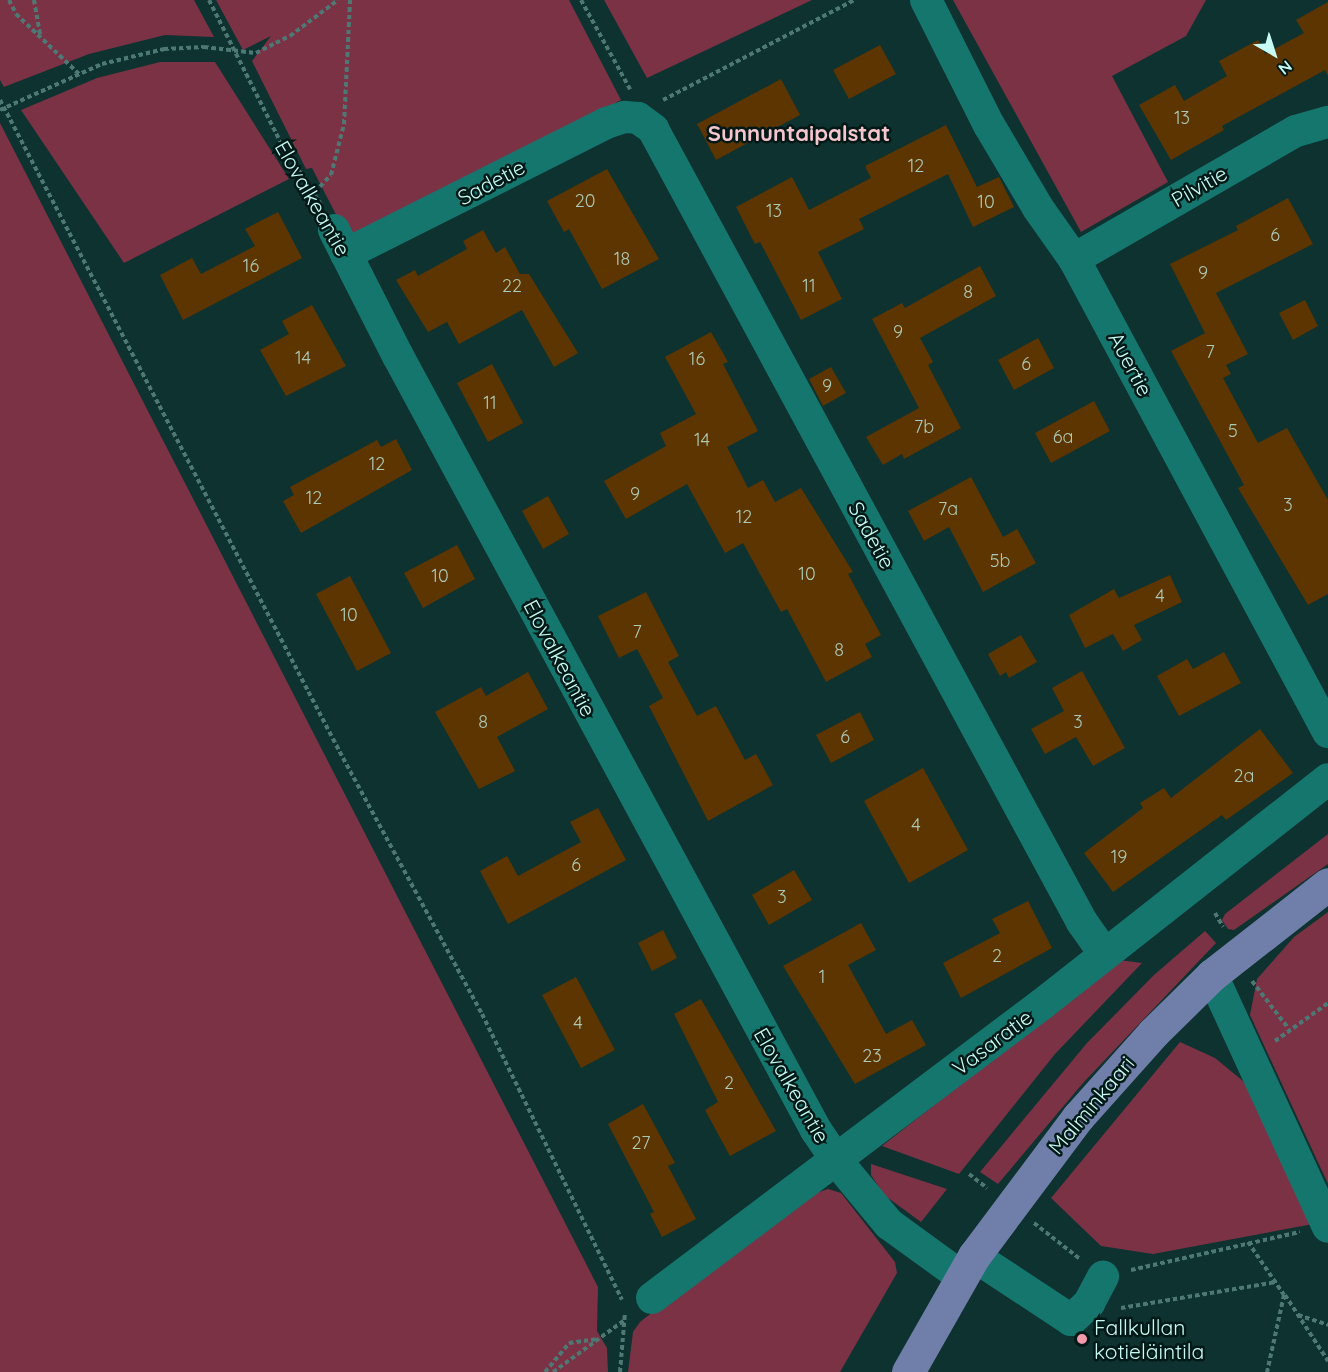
<!DOCTYPE html>
<meta charset="utf-8">
<style>
body{margin:0}
#map{position:relative;width:1328px;height:1372px;overflow:hidden;background:#0d322f;font-family:Quicksand,sans-serif}
div>[style]{position:absolute}
.green>*{inset:0;background:#7b3245}
.building>*{inset:0;background:#5d3500}
.path>*{height:4px;margin-top:-2px;transform-origin:0;background:repeating-linear-gradient(90deg,#4e7874 0 4.5px,transparent 0 7.5px)}
.minor>*{height:32px;margin:-16px;padding:0 16px;transform-origin:16px;border-radius:16px;background:#15766e}
.major>*{height:33px;margin:-16.5px;padding:0 16.5px;transform-origin:16.5px;border-radius:16.5px;background:#707faa}
.dots>*{width:16px;height:16px;translate:-50% -50%;box-sizing:border-box;border:3px solid #011916;border-radius:50%}
span{translate:-50% -50%;white-space:nowrap;text-align:center;line-height:1.15;-webkit-text-stroke:5px #011916;paint-order:stroke}
.number-label{font-size:18px;color:#acc9b6}
.number-label span{-webkit-text-stroke-width:0}
.street-label{font-size:21px;color:#c7faf3}
.poi-label{font-size:21px;color:#c7faf3}
.left{translate:0 -50%;text-align:left}
.neighbourhood-label{font-size:22px;color:#f8c5ce;font-weight:700}
.north{position:absolute;left:1244px;top:24px;width:60px;height:60px;-webkit-text-stroke:4px #011916;paint-order:stroke;rotate:141deg;font-size:16px;font-weight:700;line-height:24px;text-align:center;color:#c7faf3}
.north::after{content:'';display:block;margin:auto;width:21px;height:27px;background:#c7faf3;clip-path:polygon(50% 0,100% 100%,50% 72%,0 100%)}
</style>
<div id="map">
<div class="green">
<i style="clip-path:polygon(0 0,194px 0,214px 37px,165px 35px,89px 54px,4px 87px,0 80px)"></i>
<i style="clip-path:polygon(216px 0,569px 0,621px 100px,360px 238px,345px 232px,312px 168px,306px 169px,252px 61px,271px 36px,243px 50px)"></i>
<i style="clip-path:polygon(604px 0,812px 0,647px 78px)"></i>
<i style="clip-path:polygon(953px 0,1206px 0,1186px 36px,1112px 76px,1168px 182px,1081px 232px)"></i>
<i style="clip-path:polygon(160px 62px,215px 62px,289px 179px,124px 263px,21px 110px,97px 78px)"></i>
<i style="clip-path:polygon(0 123px,598px 1287px,597px 1331px,607px 1348px,608px 1372px,0 1372px)"></i>
<i style="clip-path:polygon(1328px 834px,1328px 864px,1234px 930px,1228px 929px,1222px 920px,1225px 914px)"></i>
<i style="clip-path:polygon(1328px 912px,1328px 1184px,1250px 1015px,1257px 979px,1294px 937px)"></i>
<i style="clip-path:polygon(1205px 931px,1216px 943px,1083px 1083px,998px 1184px,980px 1172px,1087px 1043px,1154px 975px)"></i>
<i style="clip-path:polygon(1119px 960px,1142px 963px,1055px 1054px,959px 1174px,882px 1146px)"></i>
<i style="clip-path:polygon(1180px 1042px,1215px 1058px,1243px 1081px,1274px 1128px,1313px 1224px,1153px 1254px,1101px 1246px,1051px 1198px)"></i>
<i style="clip-path:polygon(871px 1164px,947px 1189px,921px 1222px,884px 1195px,871px 1175px)"></i>
<i style="clip-path:polygon(828px 1189px,841px 1193px,895px 1262px,897px 1273px,840px 1372px,628px 1372px,633px 1332px,640px 1322px,726px 1254px,810px 1195px)"></i>
</div>
<div class="building">
<i style="clip-path:polygon(1328px 2px,1328px 76px,1325px 70px,1222px 126px,1224px 130px,1171px 160px,1139px 105px,1175px 85px,1184px 101px,1227px 76px,1219px 61px,1258px 40px,1265px 54px,1304px 33px,1296px 20px)"></i>
<i style="clip-path:polygon(880px 45px,896px 74px,849px 99px,833px 70px)"></i>
<i style="clip-path:polygon(781px 79px,800px 115px,716px 160px,697px 124px)"></i>
<i style="clip-path:polygon(946px 125px,977px 187px,999px 177px,1014px 207px,973px 227px,948px 174px,859px 219px,864px 229px,818px 252px,842px 299px,801px 320px,760px 242px,755px 244px,736px 207px,792px 177px,809px 210px,871px 178px,865px 166px)"></i>
<i style="clip-path:polygon(607px 169px,659px 259px,602px 289px,569px 229px,564px 232px,547px 201px)"></i>
<i style="clip-path:polygon(1288px 198px,1313px 244px,1216px 293px,1248px 354px,1226px 365px,1231px 374px,1223px 378px,1258px 443px,1287px 428px,1328px 500px,1328px 594px,1308px 605px,1238px 488px,1244px 485px,1171px 351px,1205px 333px,1170px 264px,1238px 230px,1236px 226px)"></i>
<i style="clip-path:polygon(278px 212px,302px 258px,183px 320px,160px 275px,192px 258px,201px 274px,255px 246px,245px 229px)"></i>
<i style="clip-path:polygon(483px 230px,496px 253px,505px 247px,520px 274px,529px 274px,578px 353px,554px 367px,522px 310px,459px 344px,447px 322px,428px 332px,396px 280px,415px 270px,418px 276px,467px 249px,463px 241px)"></i>
<i style="clip-path:polygon(980px 266px,996px 296px,920px 338px,933px 362px,928px 365px,961px 428px,904px 459px,902px 454px,883px 465px,866px 437px,919px 408px,872px 319px,902px 303px,905px 308px)"></i>
<i style="clip-path:polygon(1305px 300px,1318px 326px,1293px 340px,1279px 313px)"></i>
<i style="clip-path:polygon(312px 305px,346px 366px,286px 396px,260px 350px,289px 334px,282px 321px)"></i>
<i style="clip-path:polygon(711px 332px,728px 362px,723px 364px,758px 431px,727px 447px,748px 488px,763px 480px,775px 502px,801px 488px,853px 572px,848px 574px,881px 635px,865px 644px,872px 657px,826px 682px,787px 609px,781px 612px,743px 543px,725px 553px,687px 484px,626px 519px,604px 481px,666px 446px,660px 433px,696px 414px,665px 357px)"></i>
<i style="clip-path:polygon(1038px 338px,1054px 368px,1014px 390px,998px 360px)"></i>
<i style="clip-path:polygon(492px 364px,523px 423px,488px 442px,457px 383px)"></i>
<i style="clip-path:polygon(831px 367px,846px 393px,823px 406px,809px 379px)"></i>
<i style="clip-path:polygon(1094px 401px,1110px 431px,1051px 463px,1035px 433px)"></i>
<i style="clip-path:polygon(396px 439px,412px 470px,301px 533px,283px 501px,294px 495px,290px 487px,377px 440px,381px 447px)"></i>
<i style="clip-path:polygon(971px 477px,1003px 537px,1017px 529px,1036px 563px,983px 592px,949px 527px,924px 541px,908px 511px)"></i>
<i style="clip-path:polygon(548px 496px,569px 534px,543px 549px,522px 511px)"></i>
<i style="clip-path:polygon(457px 545px,475px 579px,423px 608px,404px 573px)"></i>
<i style="clip-path:polygon(1170px 575px,1182px 602px,1134px 625px,1142px 640px,1123px 651px,1113px 634px,1085px 648px,1069px 615px,1114px 589px,1119px 598px)"></i>
<i style="clip-path:polygon(350px 576px,391px 653px,357px 671px,316px 594px)"></i>
<i style="clip-path:polygon(646px 592px,679px 656px,668px 662px,697px 716px,716px 706px,745px 760px,756px 754px,773px 785px,708px 821px,649px 706px,663px 698px,637px 649px,619px 658px,598px 616px)"></i>
<i style="clip-path:polygon(1021px 635px,1037px 662px,1009px 678px,1006px 672px,1000px 676px,988px 654px)"></i>
<i style="clip-path:polygon(1224px 652px,1241px 683px,1179px 716px,1157px 676px,1187px 659px,1193px 669px)"></i>
<i style="clip-path:polygon(1082px 671px,1125px 748px,1093px 766px,1076px 737px,1045px 754px,1031px 729px,1064px 711px,1052px 688px)"></i>
<i style="clip-path:polygon(528px 672px,548px 709px,497px 737px,515px 771px,479px 789px,435px 712px,481px 687px,486px 696px)"></i>
<i style="clip-path:polygon(860px 712px,874px 740px,831px 763px,816px 735px)"></i>
<i style="clip-path:polygon(1260px 729px,1293px 773px,1226px 820px,1222px 815px,1113px 892px,1084px 853px,1143px 808px,1140px 803px,1164px 788px,1171px 798px)"></i>
<i style="clip-path:polygon(923px 768px,968px 850px,909px 883px,864px 801px)"></i>
<i style="clip-path:polygon(598px 808px,626px 860px,508px 924px,480px 871px,507px 856px,518px 876px,581px 842px,570px 822px)"></i>
<i style="clip-path:polygon(794px 870px,812px 900px,769px 925px,752px 895px)"></i>
<i style="clip-path:polygon(1028px 901px,1052px 948px,961px 998px,943px 963px,1000px 933px,992px 919px)"></i>
<i style="clip-path:polygon(861px 923px,876px 950px,848px 965px,886px 1034px,912px 1020px,926px 1045px,855px 1084px,783px 966px)"></i>
<i style="clip-path:polygon(663px 930px,677px 958px,652px 971px,638px 943px)"></i>
<i style="clip-path:polygon(576px 977px,615px 1050px,581px 1068px,542px 995px)"></i>
<i style="clip-path:polygon(701px 999px,776px 1131px,730px 1156px,705px 1110px,718px 1102px,674px 1014px)"></i>
<i style="clip-path:polygon(643px 1104px,675px 1163px,668px 1166px,696px 1219px,662px 1237px,650px 1214px,654px 1212px,608px 1124px)"></i>
</div>
<div class="path">
<i style="left:9px;top:0;width:16px;rotate:63deg"></i>
<i style="left:16px;top:14px;width:87px;rotate:43.6deg"></i>
<i style="left:34px;top:0;width:35px;rotate:80deg"></i>
<i style="left:209px;top:0;width:162px;rotate:63.3deg"></i>
<i style="left:282px;top:145px;width:73px;rotate:56.7deg"></i>
<i style="left:581px;top:0;width:102px;rotate:61.2deg"></i>
<i style="left:0;top:100px;width:742px;rotate:62.47deg"></i>
<i style="left:343px;top:758px;width:291px;rotate:61.5deg"></i>
<i style="left:482px;top:1014px;width:318px;rotate:63.9deg"></i>
<i style="left:663px;top:100px;width:216px;rotate:-27.6deg"></i>
<i style="left:0;top:110px;width:112px;rotate:-24.3deg"></i>
<i style="left:102px;top:64px;width:64px;rotate:-13.6deg"></i>
<i style="left:164px;top:49px;width:40px;rotate:-2.9deg"></i>
<i style="left:204px;top:47px;width:52px;rotate:6.6deg"></i>
<i style="left:256px;top:53px;width:38px;rotate:-27deg"></i>
<i style="left:290px;top:36px;width:60px;rotate:-36.9deg"></i>
<i style="left:315px;top:192px;width:23px;rotate:-47deg"></i>
<i style="left:331px;top:175px;width:53px;rotate:-75.7deg"></i>
<i style="left:344px;top:124px;width:124px;rotate:-87.2deg"></i>
<i style="left:1215px;top:913px;width:16px;rotate:60deg"></i>
<i style="left:1252px;top:981px;width:59px;rotate:52.5deg"></i>
<i style="left:1275px;top:1041px;width:65px;rotate:-35.6deg"></i>
<i style="left:969px;top:1174px;width:23px;rotate:38deg"></i>
<i style="left:1034px;top:1223px;width:58px;rotate:38deg"></i>
<i style="left:1248px;top:1242px;width:64px;rotate:55.8deg"></i>
<i style="left:1284px;top:1295px;width:79px;rotate:102.4deg"></i>
<i style="left:1131px;top:1270px;width:173px;rotate:-12.7deg"></i>
<i style="left:1285px;top:1295px;width:79px;rotate:56.9deg"></i>
<i style="left:1121px;top:1308px;width:158px;rotate:-9.5deg"></i>
<i style="left:1298px;top:1315px;width:32px;rotate:18deg"></i>
<i style="left:545px;top:1372px;width:38px;rotate:-50deg"></i>
<i style="left:569px;top:1343px;width:29px;rotate:-8deg"></i>
<i style="left:553px;top:1372px;width:90px;rotate:-36deg"></i>
<i style="left:620px;top:1372px;width:59px;rotate:-85.2deg"></i>
</div>
<div class="minor">
<i style="left:926px;top:0;width:140px;rotate:63.3deg"></i>
<i style="left:989px;top:125px;width:96px;rotate:59.4deg"></i>
<i style="left:1038px;top:208px;width:62px;rotate:54.8deg"></i>
<i style="left:1074px;top:259px;width:537px;rotate:61.76deg"></i>
<i style="left:334px;top:230px;width:141px;rotate:63.1deg"></i>
<i style="left:398px;top:356px;width:880px;rotate:61.63deg"></i>
<i style="left:816px;top:1130px;width:36px;rotate:56deg"></i>
<i style="left:836px;top:1160px;width:83px;rotate:50.4deg"></i>
<i style="left:889px;top:1224px;width:90px;rotate:36deg"></i>
<i style="left:346px;top:254px;width:291px;rotate:-26.7deg"></i>
<i style="left:606px;top:123px;width:20px;rotate:-18deg"></i>
<i style="left:625px;top:117px;width:13px;rotate:4deg"></i>
<i style="left:638px;top:118px;width:19px;rotate:36deg"></i>
<i style="left:653px;top:129px;width:902px;rotate:61.59deg"></i>
<i style="left:1082px;top:922px;width:39px;rotate:55deg"></i>
<i style="left:1074px;top:259px;width:256px;rotate:-30deg"></i>
<i style="left:1296px;top:131px;width:33px;rotate:-16deg"></i>
<i style="left:1212px;top:975px;width:277px;rotate:65.3deg"></i>
<i style="left:974px;top:1256px;width:116px;rotate:33.4deg"></i>
<i style="left:1071px;top:1320px;width:25px;rotate:-43deg"></i>
<i style="left:1089px;top:1303px;width:30px;rotate:-62deg"></i>
<i style="left:652px;top:1298px;width:487px;rotate:-37deg"></i>
<i style="left:1041px;top:1005px;width:365px;rotate:-38.2deg"></i>
</div>
<div class="major">
<i style="left:908px;top:1372px;width:133px;rotate:-60.4deg"></i>
<i style="left:974px;top:1256px;width:174px;rotate:-53.2deg"></i>
<i style="left:1078px;top:1117px;width:113px;rotate:-48.2deg"></i>
<i style="left:1153px;top:1033px;width:83px;rotate:-44.5deg"></i>
<i style="left:1212px;top:975px;width:147px;rotate:-38.1deg"></i>
</div>
<div class="dots">
<i style="left:1082px;top:1339px;background:#f39aac"></i>
</div>
<div class="number-label">
<span style="left:1182px;top:118px">13</span>
<span style="left:916px;top:166px">12</span>
<span style="left:585px;top:201px">20</span>
<span style="left:986px;top:202px">10</span>
<span style="left:774px;top:211px">13</span>
<span style="left:1275px;top:235px">6</span>
<span style="left:622px;top:259px">18</span>
<span style="left:251px;top:266px">16</span>
<span style="left:1203px;top:273px">9</span>
<span style="left:512px;top:286px">22</span>
<span style="left:809px;top:286px">11</span>
<span style="left:968px;top:292px">8</span>
<span style="left:898px;top:332px">9</span>
<span style="left:1210px;top:352px">7</span>
<span style="left:303px;top:358px">14</span>
<span style="left:697px;top:359px">16</span>
<span style="left:1026px;top:364px">6</span>
<span style="left:827px;top:386px">9</span>
<span style="left:490px;top:403px">11</span>
<span style="left:924px;top:427px">7b</span>
<span style="left:1233px;top:431px">5</span>
<span style="left:1063px;top:437px">6a</span>
<span style="left:702px;top:440px">14</span>
<span style="left:377px;top:464px">12</span>
<span style="left:635px;top:494px">9</span>
<span style="left:314px;top:498px">12</span>
<span style="left:1288px;top:505px">3</span>
<span style="left:948px;top:509px">7a</span>
<span style="left:744px;top:517px">12</span>
<span style="left:1000px;top:561px">5b</span>
<span style="left:807px;top:574px">10</span>
<span style="left:440px;top:576px">10</span>
<span style="left:1160px;top:596px">4</span>
<span style="left:349px;top:615px">10</span>
<span style="left:637px;top:632px">7</span>
<span style="left:839px;top:650px">8</span>
<span style="left:483px;top:722px">8</span>
<span style="left:1078px;top:722px">3</span>
<span style="left:845px;top:737px">6</span>
<span style="left:1244px;top:776px">2a</span>
<span style="left:916px;top:825px">4</span>
<span style="left:1119px;top:857px">19</span>
<span style="left:576px;top:865px">6</span>
<span style="left:782px;top:897px">3</span>
<span style="left:997px;top:956px">2</span>
<span style="left:822px;top:977px">1</span>
<span style="left:578px;top:1023px">4</span>
<span style="left:872px;top:1056px">23</span>
<span style="left:729px;top:1083px">2</span>
<span style="left:641px;top:1143px">27</span>
</div>
<div class="street-label">
<span style="left:491px;top:182px;rotate:-28deg">Sadetie</span>
<span style="left:1199px;top:186px;rotate:-30deg">Pilvitie</span>
<span style="left:313px;top:198px;rotate:60deg">Elovalkeantie</span>
<span style="left:1131px;top:364px;rotate:62deg">Auertie</span>
<span style="left:872px;top:535px;rotate:61deg">Sadetie</span>
<span style="left:560px;top:658px;rotate:62deg">Elovalkeantie</span>
<span style="left:992px;top:1042px;rotate:-37deg">Vasaratie</span>
<span style="left:792px;top:1085px;rotate:60deg">Elovalkeantie</span>
<span style="left:1091px;top:1105px;rotate:-50deg">Malminkaari</span>
</div>
<div class="poi-label">
<span class="left" style="left:1094px;top:1339px">Fallkullan<br>kotieläintila</span>
</div>
<div class="neighbourhood-label">
<span style="left:799px;top:134px">Sunnuntaipalstat</span>
</div>
<div class="north">N</div>
</div>
